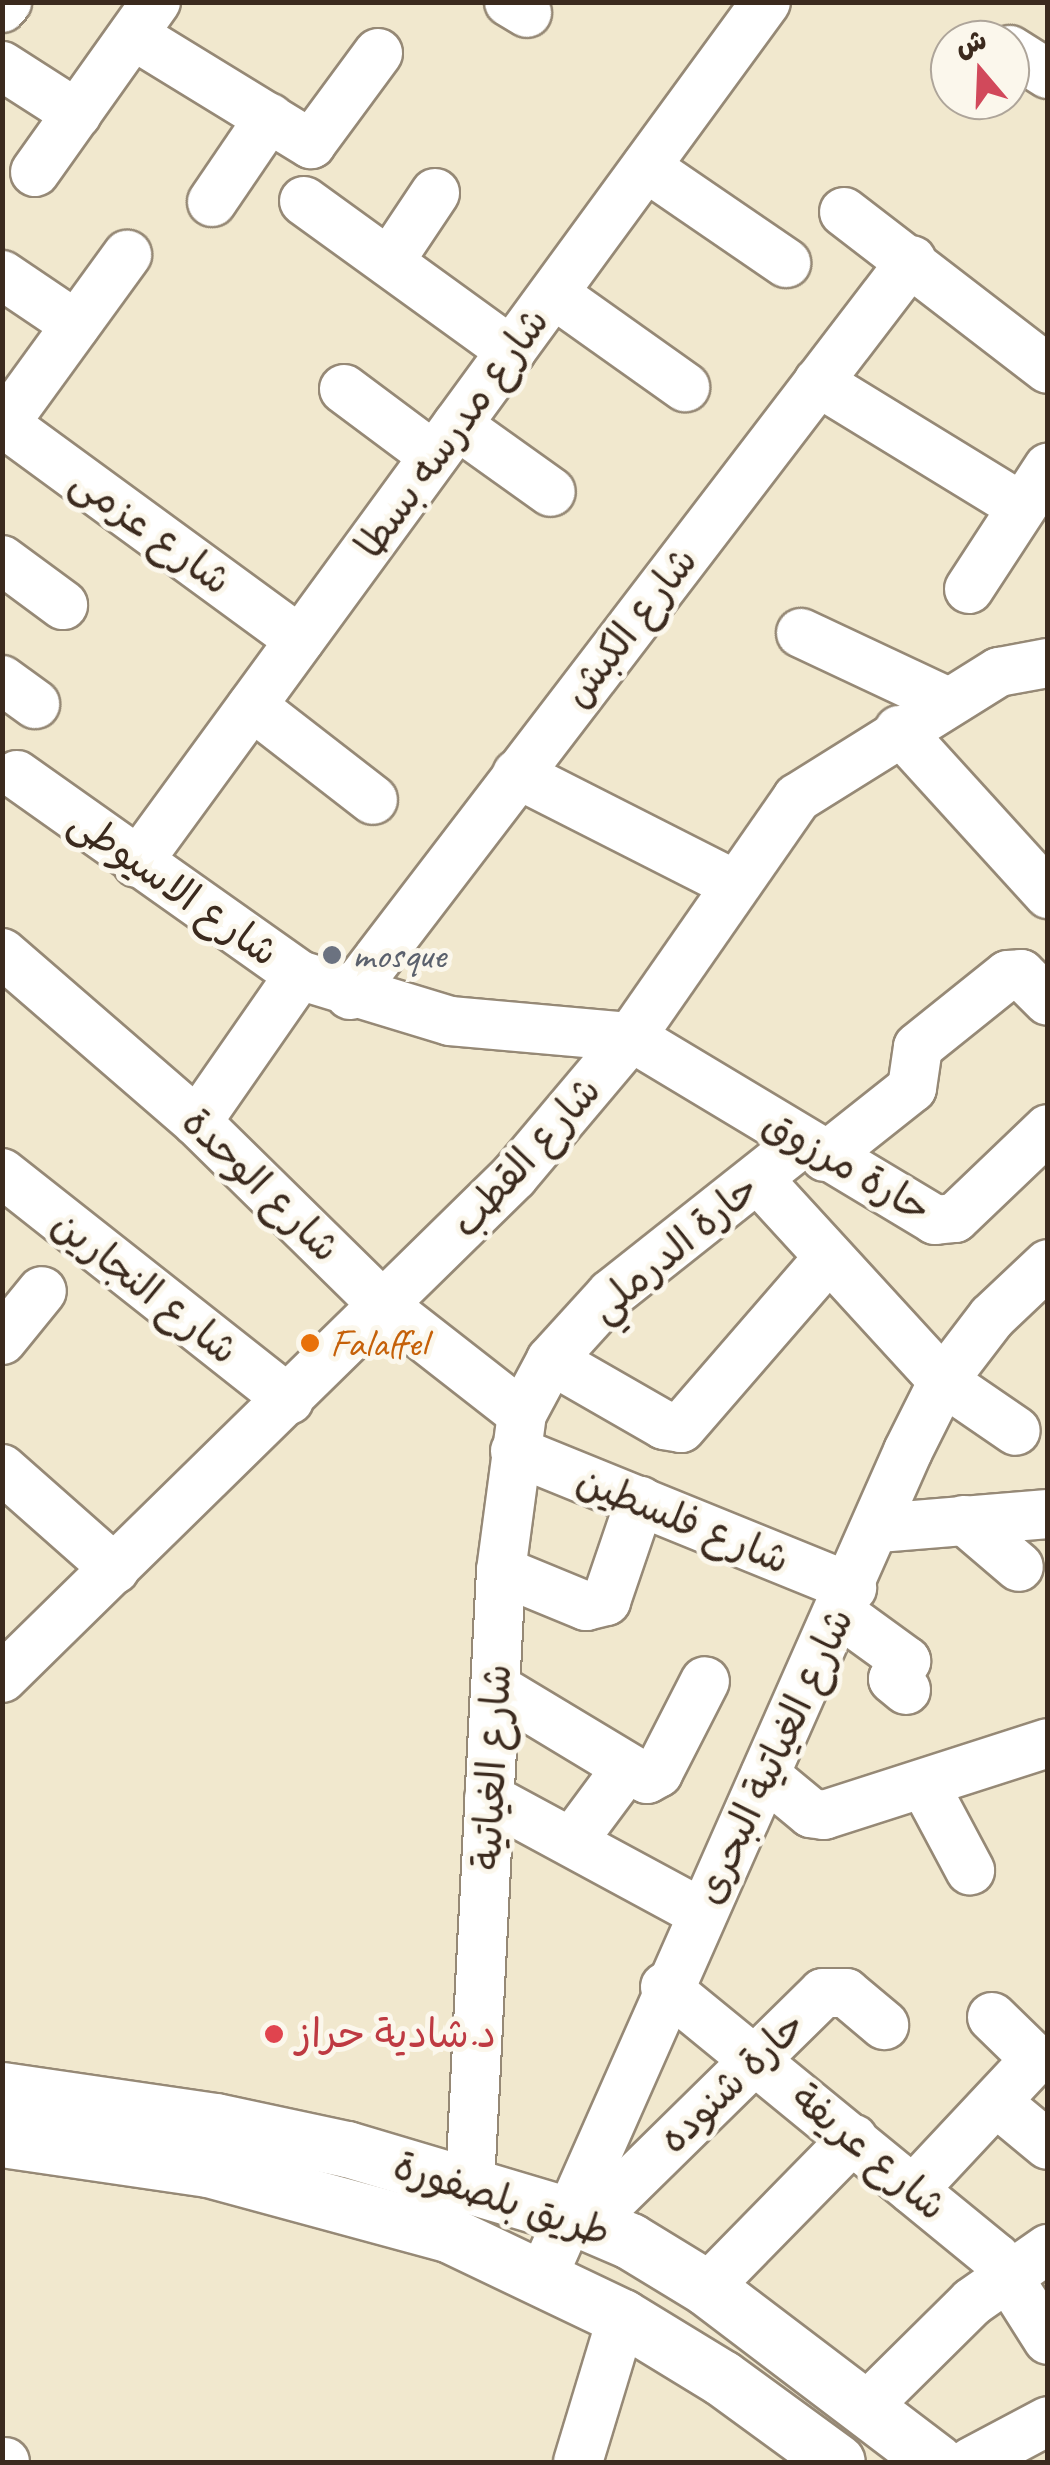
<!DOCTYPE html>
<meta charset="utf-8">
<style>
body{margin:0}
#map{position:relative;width:1050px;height:2465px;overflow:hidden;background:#f1e8ce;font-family:Caveat,"Playpen Sans Arabic",sans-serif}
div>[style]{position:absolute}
.roads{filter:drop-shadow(2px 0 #968976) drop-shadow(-2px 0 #968976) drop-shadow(0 2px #968976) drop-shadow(0 -2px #968976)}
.street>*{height:48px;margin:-24px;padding:0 24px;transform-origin:24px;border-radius:24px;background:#fff}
.primary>*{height:55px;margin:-27.5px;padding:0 27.5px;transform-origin:27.5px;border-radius:27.5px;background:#fff}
.dots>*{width:28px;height:28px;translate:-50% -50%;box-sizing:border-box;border:5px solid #fbf7ec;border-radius:50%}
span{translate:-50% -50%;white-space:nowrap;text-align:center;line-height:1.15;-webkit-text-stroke:10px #fbf7ec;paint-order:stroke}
.street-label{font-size:40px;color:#3b2a1e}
.worship-label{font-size:40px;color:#5b616d}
.left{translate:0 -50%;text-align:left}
.food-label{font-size:40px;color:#c56008}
.health-label{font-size:40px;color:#be3a42}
.frame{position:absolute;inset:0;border:5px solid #3b2a1e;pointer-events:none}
.north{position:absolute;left:930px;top:20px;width:100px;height:100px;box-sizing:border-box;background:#fbf7ec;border:2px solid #aea59a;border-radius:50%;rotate:341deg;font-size:28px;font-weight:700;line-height:40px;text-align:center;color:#3b2a1e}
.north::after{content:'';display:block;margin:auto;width:35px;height:45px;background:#d1495b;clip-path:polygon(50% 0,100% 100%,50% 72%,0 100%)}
</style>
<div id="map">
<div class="roads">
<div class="street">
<i style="left:509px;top:2px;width:21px;rotate:31deg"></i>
<i style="left:2px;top:8px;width:8px;rotate:-50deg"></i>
<i style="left:133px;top:35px;width:209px;rotate:31.5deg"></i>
<i style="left:311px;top:144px;width:113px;rotate:-53.6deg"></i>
<i style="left:1010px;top:50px;width:45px;rotate:32.3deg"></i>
<i style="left:2px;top:66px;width:89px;rotate:32.6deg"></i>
<i style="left:646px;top:167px;width:170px;rotate:34.4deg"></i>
<i style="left:35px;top:172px;width:209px;rotate:-54.6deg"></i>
<i style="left:304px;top:201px;width:256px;rotate:35.9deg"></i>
<i style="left:212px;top:202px;width:102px;rotate:-55.8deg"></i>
<i style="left:844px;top:212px;width:257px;rotate:37.6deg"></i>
<i style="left:389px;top:262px;width:83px;rotate:-56.3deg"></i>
<i style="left:2px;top:275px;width:89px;rotate:34deg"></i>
<i style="left:554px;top:294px;width:161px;rotate:35.4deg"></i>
<i style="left:818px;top:382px;width:239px;rotate:31.5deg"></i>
<i style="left:344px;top:389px;width:112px;rotate:36.7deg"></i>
<i style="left:2px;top:422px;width:369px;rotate:36.2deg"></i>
<i style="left:457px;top:425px;width:115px;rotate:35.5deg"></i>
<i style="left:2px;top:427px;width:213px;rotate:-54deg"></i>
<i style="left:2px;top:560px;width:76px;rotate:36.4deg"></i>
<i style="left:969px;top:589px;width:145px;rotate:-56.9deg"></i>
<i style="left:801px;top:633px;width:162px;rotate:25.1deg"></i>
<i style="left:2px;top:680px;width:41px;rotate:36deg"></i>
<i style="left:252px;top:706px;width:153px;rotate:37.8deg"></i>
<i style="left:899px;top:730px;width:222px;rotate:47.7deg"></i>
<i style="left:517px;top:774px;width:243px;rotate:26.9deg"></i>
<i style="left:17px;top:775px;width:346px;rotate:35.3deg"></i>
<i style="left:299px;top:975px;width:158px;rotate:16.9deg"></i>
<i style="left:450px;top:1021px;width:182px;rotate:5.1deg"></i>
<i style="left:631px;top:1037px;width:355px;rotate:31deg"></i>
<i style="left:935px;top:1220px;width:20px;rotate:-6deg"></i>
<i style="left:955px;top:1218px;width:129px;rotate:-43.7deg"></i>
<i style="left:137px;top:863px;width:1066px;rotate:-53.85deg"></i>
<i style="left:2px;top:953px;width:258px;rotate:40.9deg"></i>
<i style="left:197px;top:1122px;width:262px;rotate:44.5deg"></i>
<i style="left:384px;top:1306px;width:175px;rotate:38deg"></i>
<i style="left:350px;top:995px;width:925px;rotate:-52.6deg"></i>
<i style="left:197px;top:1122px;width:179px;rotate:-55.2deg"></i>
<i style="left:825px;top:1157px;width:111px;rotate:-38.4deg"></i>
<i style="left:912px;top:1088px;width:41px;rotate:-81.7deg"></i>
<i style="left:918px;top:1047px;width:115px;rotate:-38.7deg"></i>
<i style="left:1008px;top:975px;width:13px;rotate:-4deg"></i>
<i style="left:1021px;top:974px;width:38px;rotate:45deg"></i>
<i style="left:2px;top:1173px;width:366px;rotate:38.3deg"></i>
<i style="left:758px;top:1179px;width:274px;rotate:47.5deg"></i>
<i style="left:943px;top:1381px;width:88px;rotate:34.4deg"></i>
<i style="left:2px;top:1340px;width:63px;rotate:-50.8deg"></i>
<i style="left:551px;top:1360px;width:130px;rotate:29.9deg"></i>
<i style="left:664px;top:1425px;width:17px;rotate:10deg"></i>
<i style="left:681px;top:1428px;width:225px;rotate:-49.1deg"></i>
<i style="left:515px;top:1451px;width:364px;rotate:22.1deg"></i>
<i style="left:2px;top:1469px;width:151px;rotate:41.5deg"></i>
<i style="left:964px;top:1520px;width:72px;rotate:40.5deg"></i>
<i style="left:878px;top:1528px;width:171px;rotate:-4.7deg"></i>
<i style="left:501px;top:1571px;width:92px;rotate:22.4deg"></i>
<i style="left:586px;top:1606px;width:21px;rotate:-14deg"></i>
<i style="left:606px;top:1601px;width:106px;rotate:-71.2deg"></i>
<i style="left:840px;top:1613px;width:82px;rotate:36deg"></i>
<i style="left:906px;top:1661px;width:22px;rotate:126deg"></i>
<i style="left:893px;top:1679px;width:17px;rotate:40deg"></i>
<i style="left:2px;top:1678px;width:717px;rotate:-44.43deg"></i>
<i style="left:514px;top:1176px;width:182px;rotate:-49.9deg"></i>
<i style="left:631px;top:1037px;width:291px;rotate:-55.2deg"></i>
<i style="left:797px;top:798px;width:238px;rotate:-32deg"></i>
<i style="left:999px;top:672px;width:50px;rotate:-10.4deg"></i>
<i style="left:498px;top:1689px;width:174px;rotate:31.1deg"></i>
<i style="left:647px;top:1779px;width:13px;rotate:-29deg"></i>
<i style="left:658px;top:1773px;width:103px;rotate:-62.9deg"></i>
<i style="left:765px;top:1775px;width:60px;rotate:39.6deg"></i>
<i style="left:811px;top:1813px;width:13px;rotate:9deg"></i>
<i style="left:824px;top:1815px;width:235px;rotate:-17.8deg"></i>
<i style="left:924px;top:1784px;width:98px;rotate:61.9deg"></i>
<i style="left:489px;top:1798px;width:242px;rotate:28.4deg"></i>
<i style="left:574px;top:1839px;width:87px;rotate:-53.4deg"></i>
<i style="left:665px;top:1987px;width:428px;rotate:39.3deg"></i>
<i style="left:996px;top:2258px;width:97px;rotate:57.6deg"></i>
<i style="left:996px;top:2102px;width:67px;rotate:39.6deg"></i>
<i style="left:470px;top:2183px;width:613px;rotate:-87.1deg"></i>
<i style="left:501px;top:1571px;width:158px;rotate:-82.4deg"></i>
<i style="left:522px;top:1414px;width:61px;rotate:-61.8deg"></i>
<i style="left:551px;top:1360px;width:89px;rotate:-47.7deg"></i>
<i style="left:611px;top:1294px;width:245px;rotate:-38.4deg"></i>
<i style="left:913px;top:2190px;width:173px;rotate:-46.9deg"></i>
<i style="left:1031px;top:2064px;width:10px;rotate:-96deg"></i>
<i style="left:1030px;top:2054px;width:53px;rotate:-135.8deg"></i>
<i style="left:589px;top:2223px;width:328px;rotate:-44.5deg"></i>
<i style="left:823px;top:1993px;width:23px"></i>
<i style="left:846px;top:1993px;width:50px;rotate:40.1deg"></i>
<i style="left:543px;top:2276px;width:902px;rotate:-66.13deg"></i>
<i style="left:908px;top:1451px;width:78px;rotate:-63.4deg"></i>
<i style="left:943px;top:1381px;width:81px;rotate:-52.6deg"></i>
<i style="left:992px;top:1317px;width:77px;rotate:-43.4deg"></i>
<i style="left:707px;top:2288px;width:209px;rotate:-45.6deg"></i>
<i style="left:866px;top:2407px;width:149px;rotate:-44.7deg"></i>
<i style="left:972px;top:2302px;width:93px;rotate:-34.9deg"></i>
<i style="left:2px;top:2462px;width:3px"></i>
<i style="left:578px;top:2462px;width:152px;rotate:-73.1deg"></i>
<i style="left:971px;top:2462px;width:87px;rotate:-28deg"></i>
</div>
<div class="primary">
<i style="left:2px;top:2090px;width:215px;rotate:8.3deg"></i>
<i style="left:215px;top:2121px;width:135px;rotate:12deg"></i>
<i style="left:347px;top:2149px;width:232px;rotate:16.6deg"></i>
<i style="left:569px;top:2215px;width:66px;rotate:23.1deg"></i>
<i style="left:630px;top:2241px;width:90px;rotate:31.4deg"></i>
<i style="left:707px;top:2288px;width:288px;rotate:37.2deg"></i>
<i style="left:2px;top:2139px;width:208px;rotate:8.3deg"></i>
<i style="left:208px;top:2169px;width:249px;rotate:15.2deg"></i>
<i style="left:448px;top:2234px;width:193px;rotate:25.5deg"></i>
<i style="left:622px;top:2317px;width:117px;rotate:31.4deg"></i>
<i style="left:722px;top:2378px;width:142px;rotate:36.1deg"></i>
</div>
</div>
<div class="dots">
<i style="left:332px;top:955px;background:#6b7280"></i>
<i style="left:310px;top:1343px;background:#e8710a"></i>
<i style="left:274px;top:2034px;background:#e0444e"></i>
</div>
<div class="street-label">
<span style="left:452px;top:433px;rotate:-54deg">شارع مدرسه بسطا</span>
<span style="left:151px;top:531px;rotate:36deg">شارع عزمى</span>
<span style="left:630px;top:627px;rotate:-52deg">شارع الكبش</span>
<span style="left:174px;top:887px;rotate:35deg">شارع الاسيوطى</span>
<span style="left:526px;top:1157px;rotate:-48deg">شارع القطب</span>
<span style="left:847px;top:1166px;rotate:30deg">حارة مرزوق</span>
<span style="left:261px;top:1185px;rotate:44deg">شارع الوحدة</span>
<span style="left:674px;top:1248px;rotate:-40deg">حارة الدرملي</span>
<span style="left:145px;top:1287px;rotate:38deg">شارع النجارين</span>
<span style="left:683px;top:1520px;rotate:22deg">شارع فلسطين</span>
<span style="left:774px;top:1756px;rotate:-65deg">شارع الغياتية البحرى</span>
<span style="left:492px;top:1767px;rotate:-87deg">شارع الغياتية</span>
<span style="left:732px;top:2082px;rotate:-44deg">حارة شنوده</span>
<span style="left:869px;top:2152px;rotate:40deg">شارع عريفة</span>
<span style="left:502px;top:2199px;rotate:18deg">طريق بلصفورة</span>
</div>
<div class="worship-label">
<span class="left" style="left:352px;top:955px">mosque</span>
</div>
<div class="food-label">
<span class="left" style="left:330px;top:1343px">Falaffel</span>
</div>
<div class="health-label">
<span class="left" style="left:296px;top:2034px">د.شادية حراز</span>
</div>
<div class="frame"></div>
<div class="north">ش</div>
</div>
